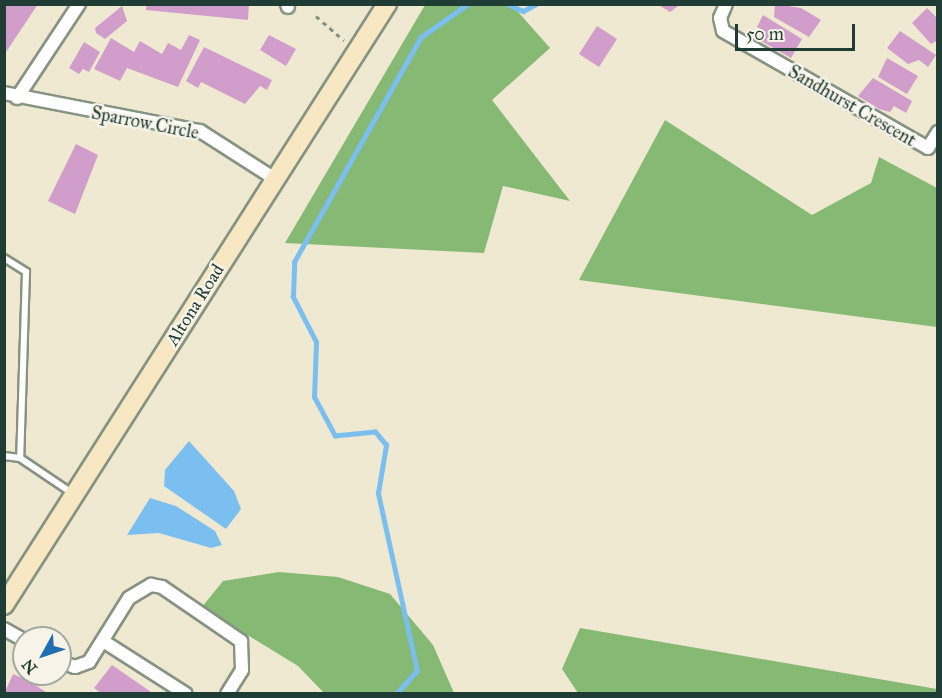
<!DOCTYPE html>
<style>
body{margin:0}
#map{position:relative;width:942px;height:698px;overflow:hidden;background:#efe9d1;font-family:"IM FELL Great Primer",serif}
div>[style]{position:absolute}
.forest>*{inset:0;background:#86b974}
.water>*{inset:0;background:#7bbff1}
.stream>*{height:4.5px;margin:-2.25px;padding:0 2.25px;transform-origin:2.25px;border-radius:2.25px;background:#7bbff1}
.building>*{inset:0;background:#d19dcb}
.path>*{height:3px;margin-top:-1.5px;transform-origin:0;background:repeating-linear-gradient(90deg,#879382 0 4.5px,transparent 0 9px)}
.roads{filter:drop-shadow(2px 0 #879382) drop-shadow(-2px 0 #879382) drop-shadow(0 2px #879382) drop-shadow(0 -2px #879382)}
.lane>*{height:6px;margin:-3px;padding:0 3px;transform-origin:3px;border-radius:3px;background:#fff}
.street>*{height:12px;margin:-6px;padding:0 6px;transform-origin:6px;border-radius:6px;background:#fff}
.secondary>*{height:18px;margin:-9px;padding:0 9px;transform-origin:9px;border-radius:9px;background:#f7e8c3}
span{translate:-50% -50%;white-space:nowrap;text-align:center;line-height:1.15;-webkit-text-stroke:5px #f7f3e8;paint-order:stroke}
.street-label{font-size:18px;color:#1f3d34}
.frame{position:absolute;inset:0;border:6px solid #1f3d34;pointer-events:none}
.north{position:absolute;left:12px;top:626px;width:60px;height:60px;box-sizing:border-box;background:#f7f3e8;border:2px solid #a1aaa0;border-radius:50%;rotate:230deg;font-size:16px;font-weight:700;line-height:24px;text-align:center;color:#1f3d34}
.north::after{content:'';display:block;margin:auto;width:21px;height:27px;background:#1f6fb2;clip-path:polygon(50% 0,100% 100%,50% 72%,0 100%)}
.scale{position:absolute;left:735px;top:24px;width:120px;height:27px;box-sizing:border-box;border:3px solid #1f3d34;border-top:0;padding-left:8px;font-size:18px;line-height:21px;white-space:nowrap;color:#1f3d34;-webkit-text-stroke:4px #f7f3e8;paint-order:stroke}
</style>
<div id="map">
<div class="forest">
<i style="clip-path:polygon(425px 5px,512px 5px,550px 48px,492px 100px,570px 201px,503px 186px,484px 253px,285px 243px)"></i>
<i style="clip-path:polygon(665px 120px,812px 215px,871px 183px,879px 157px,937px 188px,937px 327px,579px 280px)"></i>
<i style="clip-path:polygon(279px 572px,338px 577px,390px 594px,433px 645px,454px 693px,324px 693px,298px 666px,202px 607px,223px 581px)"></i>
<i style="clip-path:polygon(580px 628px,937px 689px,937px 693px,578px 693px,562px 669px)"></i>
</div>
<div class="water">
<i style="clip-path:polygon(189px 441px,234px 491px,241px 509px,226px 529px,164px 486px,165px 470px)"></i>
<i style="clip-path:polygon(150px 498px,176px 506px,215px 531px,222px 545px,211px 548px,159px 533px,127px 535px)"></i>
</div>
<div class="stream">
<i style="left:508px;top:4px;width:17px;rotate:25deg"></i>
<i style="left:523px;top:11px;width:15px;rotate:-28deg"></i>
<i style="left:396px;top:694px;width:31px;rotate:-48deg"></i>
<i style="left:417px;top:671px;width:182px;rotate:-102.4deg"></i>
<i style="left:378px;top:493px;width:49px;rotate:-80.5deg"></i>
<i style="left:386px;top:445px;width:17px;rotate:-130deg"></i>
<i style="left:375px;top:432px;width:40px;rotate:174.3deg"></i>
<i style="left:335px;top:436px;width:44px;rotate:-118.3deg"></i>
<i style="left:314px;top:397px;width:55px;rotate:-87.9deg"></i>
<i style="left:316px;top:342px;width:51px;rotate:-117.1deg"></i>
<i style="left:293px;top:297px;width:35px;rotate:-88deg"></i>
<i style="left:294px;top:262px;width:258px;rotate:-60.6deg"></i>
<i style="left:421px;top:37px;width:57px;rotate:-35.1deg"></i>
</div>
<div class="building">
<i style="clip-path:polygon(7px 4px,38px 4px,4px 55px,4px 8px)"></i>
<i style="clip-path:polygon(147px 4px,249px 4px,248px 20px,146px 10px)"></i>
<i style="clip-path:polygon(657px 4px,681px 4px,670px 12px)"></i>
<i style="clip-path:polygon(775px 4px,801px 8px,821px 20px,809px 37px,774px 17px)"></i>
<i style="clip-path:polygon(122px 6px,127px 21px,105px 39px,96px 33px,95px 28px)"></i>
<i style="clip-path:polygon(927px 8px,938px 19px,938px 40px,931px 44px,912px 23px)"></i>
<i style="clip-path:polygon(763px 15px,802px 39px,791px 58px,761px 41px,766px 32px,757px 27px)"></i>
<i style="clip-path:polygon(597px 26px,617px 39px,599px 67px,579px 54px)"></i>
<i style="clip-path:polygon(900px 31px,936px 55px,928px 67px,919px 60px,908px 64px,887px 48px)"></i>
<i style="clip-path:polygon(189px 35px,200px 40px,178px 87px,127px 68px,120px 81px,94px 69px,111px 38px,134px 52px,140px 41px,162px 54px,168px 43px,181px 50px)"></i>
<i style="clip-path:polygon(269px 35px,296px 49px,286px 66px,260px 50px)"></i>
<i style="clip-path:polygon(84px 42px,100px 52px,89px 72px,83px 69px,79px 74px,69px 68px)"></i>
<i style="clip-path:polygon(204px 47px,272px 80px,267px 90px,260px 86px,245px 104px,201px 82px,198px 88px,186px 81px)"></i>
<i style="clip-path:polygon(887px 58px,918px 76px,907px 94px,878px 77px)"></i>
<i style="clip-path:polygon(873px 78px,912px 101px,906px 113px,894px 106px,890px 112px,879px 109px,858px 96px)"></i>
<i style="clip-path:polygon(76px 144px,98px 155px,75px 214px,48px 201px)"></i>
<i style="clip-path:polygon(112px 665px,154px 694px,102px 694px,94px 688px)"></i>
<i style="clip-path:polygon(13px 674px,29px 681px,49px 694px,4px 694px)"></i>
</div>
<div class="path">
<i style="left:316px;top:16px;width:37px;rotate:41deg"></i>
</div>
<div class="roads">
<div class="lane">
<i style="left:4px;top:258px;width:26px;rotate:32deg"></i>
<i style="left:26px;top:272px;width:186px;rotate:91.8deg"></i>
<i style="left:4px;top:456px;width:16px;rotate:7deg"></i>
<i style="left:20px;top:458px;width:63px;rotate:33.9deg"></i>
</div>
<div class="street">
<i style="left:287px;top:4px;width:3px;rotate:72deg"></i>
<i style="left:726px;top:4px;width:15px;rotate:113deg"></i>
<i style="left:720px;top:18px;width:13px;rotate:77deg"></i>
<i style="left:723px;top:31px;width:236px;rotate:29.7deg"></i>
<i style="left:928px;top:148px;width:19px;rotate:-58deg"></i>
<i style="left:4px;top:93px;width:200px;rotate:11deg"></i>
<i style="left:200px;top:131px;width:89px;rotate:32.6deg"></i>
<i style="left:17px;top:98px;width:113px;rotate:-56.6deg"></i>
<i style="left:4px;top:629px;width:23px;rotate:29deg"></i>
<i style="left:103px;top:641px;width:98px;rotate:32.6deg"></i>
<i style="left:60px;top:662px;width:16px;rotate:18deg"></i>
<i style="left:75px;top:667px;width:15px;rotate:-20deg"></i>
<i style="left:89px;top:662px;width:75px;rotate:-58deg"></i>
<i style="left:129px;top:598px;width:26px;rotate:-31deg"></i>
<i style="left:151px;top:585px;width:11px;rotate:10deg"></i>
<i style="left:162px;top:587px;width:96px;rotate:34.4deg"></i>
<i style="left:241px;top:641px;width:29px;rotate:88deg"></i>
<i style="left:242px;top:670px;width:28px;rotate:122deg"></i>
</div>
<div class="secondary">
<i style="left:4px;top:605px;width:713px;rotate:-57.49deg"></i>
</div>
</div>
<div class="street-label">
<span style="left:852px;top:106px;rotate:30deg">Sandhurst Crescent</span>
<span style="left:145px;top:123px;rotate:11deg">Sparrow Circle</span>
<span style="left:195px;top:305px;rotate:-58deg">Altona Road</span>
</div>
<div class="frame"></div>
<div class="north">N</div>
<div class="scale">50 m</div>
</div>
